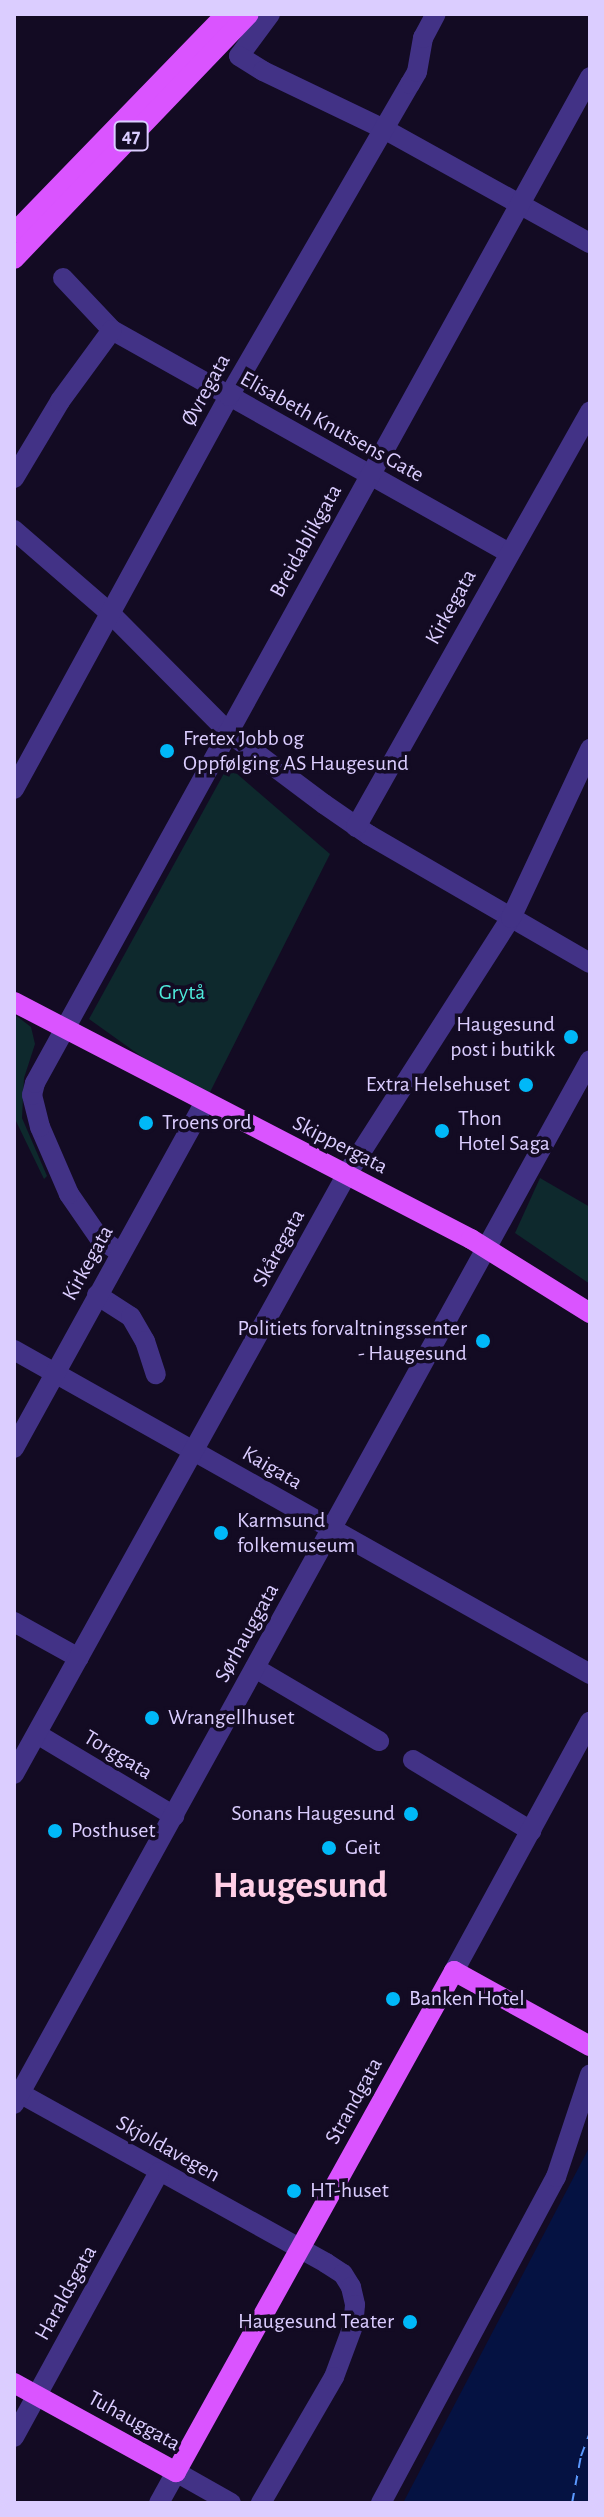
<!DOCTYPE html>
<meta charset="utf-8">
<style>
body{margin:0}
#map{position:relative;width:604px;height:2517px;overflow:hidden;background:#130b23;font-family:"Alegreya Sans",sans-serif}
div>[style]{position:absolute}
.green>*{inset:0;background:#0e292d}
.water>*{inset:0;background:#051242}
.ferry>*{height:2px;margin-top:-1px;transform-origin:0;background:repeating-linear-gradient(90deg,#5b99ff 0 10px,transparent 0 18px)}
.minor>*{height:20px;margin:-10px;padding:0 10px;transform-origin:10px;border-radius:10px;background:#423286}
.major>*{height:20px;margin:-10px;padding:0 10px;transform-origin:10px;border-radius:10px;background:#da54ff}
.dots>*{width:22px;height:22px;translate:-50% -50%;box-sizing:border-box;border:4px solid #130b23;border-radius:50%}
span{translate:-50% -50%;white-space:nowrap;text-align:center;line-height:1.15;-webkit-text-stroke:7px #130b23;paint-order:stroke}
.shield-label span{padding:2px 6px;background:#130b23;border:2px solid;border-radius:6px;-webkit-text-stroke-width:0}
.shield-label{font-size:20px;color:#dbcdff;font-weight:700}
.street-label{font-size:22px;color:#dbcdff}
.poi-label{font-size:22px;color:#dbcdff}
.left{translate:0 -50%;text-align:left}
.right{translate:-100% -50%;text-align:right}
.park-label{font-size:22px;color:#4eeadb}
.town-label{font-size:38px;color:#ffcfe6;font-weight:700}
.frame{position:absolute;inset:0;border:16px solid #dbcdff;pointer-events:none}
</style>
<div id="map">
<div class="green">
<i style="clip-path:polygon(228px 766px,330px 854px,205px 1102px,89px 1019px)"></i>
<i style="clip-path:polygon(14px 1014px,31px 1027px,35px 1044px,24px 1078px,22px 1118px,47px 1176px,44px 1179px,14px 1117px)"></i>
<i style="clip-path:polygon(540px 1178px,590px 1207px,590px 1284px,515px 1233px)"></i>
</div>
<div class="water">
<i style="clip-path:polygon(590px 2146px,590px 2503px,403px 2503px)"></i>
</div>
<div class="ferry">
<i style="left:572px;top:2503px;width:48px;rotate:-79.2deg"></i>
<i style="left:581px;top:2456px;width:26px;rotate:-69deg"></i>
</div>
<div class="minor">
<i style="left:270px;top:14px;width:52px;rotate:126.4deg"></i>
<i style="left:239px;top:56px;width:28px;rotate:32deg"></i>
<i style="left:263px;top:71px;width:134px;rotate:25.6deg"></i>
<i style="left:384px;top:129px;width:235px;rotate:29deg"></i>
<i style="left:63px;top:278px;width:71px;rotate:46.7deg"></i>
<i style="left:112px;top:330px;width:455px;rotate:29.3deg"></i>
<i style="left:14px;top:478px;width:90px;rotate:-59.1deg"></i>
<i style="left:60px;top:401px;width:88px;rotate:-53.8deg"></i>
<i style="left:14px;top:530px;width:128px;rotate:40.9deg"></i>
<i style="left:111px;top:614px;width:166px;rotate:45.2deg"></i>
<i style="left:228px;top:732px;width:120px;rotate:36.9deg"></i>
<i style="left:324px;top:804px;width:55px;rotate:34.6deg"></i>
<i style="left:369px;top:835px;width:255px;rotate:30.1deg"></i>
<i style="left:14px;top:789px;width:448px;rotate:-61.3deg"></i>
<i style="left:229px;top:396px;width:361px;rotate:-59.9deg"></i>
<i style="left:410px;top:84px;width:14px;rotate:-60deg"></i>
<i style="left:417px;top:72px;width:35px;rotate:-80deg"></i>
<i style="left:423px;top:38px;width:27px;rotate:-62deg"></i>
<i style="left:356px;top:827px;width:477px;rotate:-60.6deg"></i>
<i style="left:121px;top:1253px;width:25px;rotate:-146deg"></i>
<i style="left:100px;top:1239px;width:55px;rotate:-124.6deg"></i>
<i style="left:69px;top:1194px;width:73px;rotate:-113.4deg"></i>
<i style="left:40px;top:1127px;width:33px;rotate:-104deg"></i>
<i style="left:32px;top:1095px;width:12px;rotate:-76deg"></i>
<i style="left:35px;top:1083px;width:1149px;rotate:-61.11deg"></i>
<i style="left:97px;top:1295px;width:40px;rotate:32.9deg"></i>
<i style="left:131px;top:1317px;width:28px;rotate:60deg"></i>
<i style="left:145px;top:1341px;width:35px;rotate:72deg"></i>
<i style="left:14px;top:1350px;width:661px;rotate:29.36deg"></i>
<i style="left:14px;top:1448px;width:395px;rotate:-61.1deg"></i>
<i style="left:14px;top:1622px;width:74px;rotate:29deg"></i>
<i style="left:255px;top:1668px;width:144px;rotate:30.5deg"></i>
<i style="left:37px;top:1734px;width:160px;rotate:30.9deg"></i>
<i style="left:413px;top:1760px;width:138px;rotate:31deg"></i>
<i style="left:14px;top:1774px;width:686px;rotate:-60.97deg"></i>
<i style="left:347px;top:1174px;width:304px;rotate:-57.4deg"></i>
<i style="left:511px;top:918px;width:187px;rotate:-64.9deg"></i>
<i style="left:454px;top:1971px;width:284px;rotate:-61.4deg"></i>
<i style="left:14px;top:2090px;width:357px;rotate:29deg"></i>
<i style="left:326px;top:2263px;width:20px;rotate:33deg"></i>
<i style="left:343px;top:2274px;width:15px;rotate:58deg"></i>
<i style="left:351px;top:2287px;width:18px;rotate:77deg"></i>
<i style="left:355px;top:2305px;width:21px;rotate:95deg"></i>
<i style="left:353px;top:2326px;width:54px;rotate:110.4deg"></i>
<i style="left:334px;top:2377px;width:146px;rotate:120.1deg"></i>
<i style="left:14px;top:2104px;width:1192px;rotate:-61.11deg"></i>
<i style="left:14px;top:2437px;width:302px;rotate:-61.3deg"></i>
<i style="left:159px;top:2503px;width:35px;rotate:-61deg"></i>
<i style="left:176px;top:2472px;width:63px;rotate:29.4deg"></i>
<i style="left:381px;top:2503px;width:370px;rotate:-61.8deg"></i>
<i style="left:556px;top:2177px;width:108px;rotate:-71.6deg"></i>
</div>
<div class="major">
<i style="left:14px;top:233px;width:305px;rotate:-45.9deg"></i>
<i style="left:14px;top:259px;width:339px;rotate:-46.2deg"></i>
<i style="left:14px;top:1002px;width:515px;rotate:27.41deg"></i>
<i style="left:471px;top:1239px;width:140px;rotate:31.9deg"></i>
<i style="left:14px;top:2383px;width:185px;rotate:28.8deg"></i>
<i style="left:176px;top:2472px;width:573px;rotate:-60.97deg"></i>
<i style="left:454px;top:1971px;width:155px;rotate:28.9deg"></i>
</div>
<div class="dots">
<i style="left:167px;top:751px;background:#00b8f8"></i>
<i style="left:571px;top:1037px;background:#00b8f8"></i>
<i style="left:526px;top:1085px;background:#00b8f8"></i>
<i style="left:146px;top:1123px;background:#00b8f8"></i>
<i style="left:442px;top:1131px;background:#00b8f8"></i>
<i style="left:483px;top:1341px;background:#00b8f8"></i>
<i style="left:221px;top:1533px;background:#00b8f8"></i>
<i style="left:152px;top:1718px;background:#00b8f8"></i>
<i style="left:411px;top:1814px;background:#00b8f8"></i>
<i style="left:55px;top:1831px;background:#00b8f8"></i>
<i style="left:329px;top:1848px;background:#00b8f8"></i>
<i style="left:393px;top:1999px;background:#00b8f8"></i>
<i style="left:294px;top:2191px;background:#00b8f8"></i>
<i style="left:410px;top:2322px;background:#00b8f8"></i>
</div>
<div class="shield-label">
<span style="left:131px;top:136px">47</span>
</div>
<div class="street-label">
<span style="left:206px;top:390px;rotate:-61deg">Øvregata</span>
<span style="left:332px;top:427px;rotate:29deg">Elisabeth Knutsens Gate</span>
<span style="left:306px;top:541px;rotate:-61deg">Breidablikgata</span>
<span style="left:451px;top:607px;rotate:-61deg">Kirkegata</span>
<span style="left:340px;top:1145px;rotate:27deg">Skippergata</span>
<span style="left:279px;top:1248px;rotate:-61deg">Skåregata</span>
<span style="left:88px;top:1263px;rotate:-61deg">Kirkegata</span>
<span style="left:272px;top:1468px;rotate:30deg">Kaigata</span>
<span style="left:247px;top:1633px;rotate:-61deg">Sørhauggata</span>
<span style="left:118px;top:1755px;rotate:31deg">Torggata</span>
<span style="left:354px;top:2101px;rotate:-61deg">Strandgata</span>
<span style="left:168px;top:2149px;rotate:29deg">Skjoldavegen</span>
<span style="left:66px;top:2293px;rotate:-61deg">Haraldsgata</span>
<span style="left:134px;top:2421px;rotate:29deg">Tuhauggata</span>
</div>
<div class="poi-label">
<span class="left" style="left:183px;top:751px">Fretex Jobb og<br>Oppfølging AS Haugesund</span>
<span class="right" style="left:555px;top:1037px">Haugesund<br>post i butikk</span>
<span class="right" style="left:510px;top:1085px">Extra Helsehuset</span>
<span class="left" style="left:458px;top:1131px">Thon<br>Hotel Saga</span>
<span class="left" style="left:162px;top:1123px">Troens ord</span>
<span class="right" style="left:467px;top:1341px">Politiets forvaltningssenter<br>- Haugesund</span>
<span class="left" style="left:237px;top:1533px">Karmsund<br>folkemuseum</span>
<span class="left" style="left:168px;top:1718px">Wrangellhuset</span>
<span class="right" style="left:395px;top:1814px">Sonans Haugesund</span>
<span class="left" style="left:71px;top:1831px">Posthuset</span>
<span class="left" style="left:345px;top:1848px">Geit</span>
<span class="left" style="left:409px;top:1999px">Banken Hotel</span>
<span class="left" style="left:310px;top:2191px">HT-huset</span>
<span class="right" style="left:394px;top:2322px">Haugesund Teater</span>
</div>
<div class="park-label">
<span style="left:182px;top:993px">Grytå</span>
</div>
<div class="town-label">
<span style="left:300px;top:1887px">Haugesund</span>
</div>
<div class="frame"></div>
</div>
